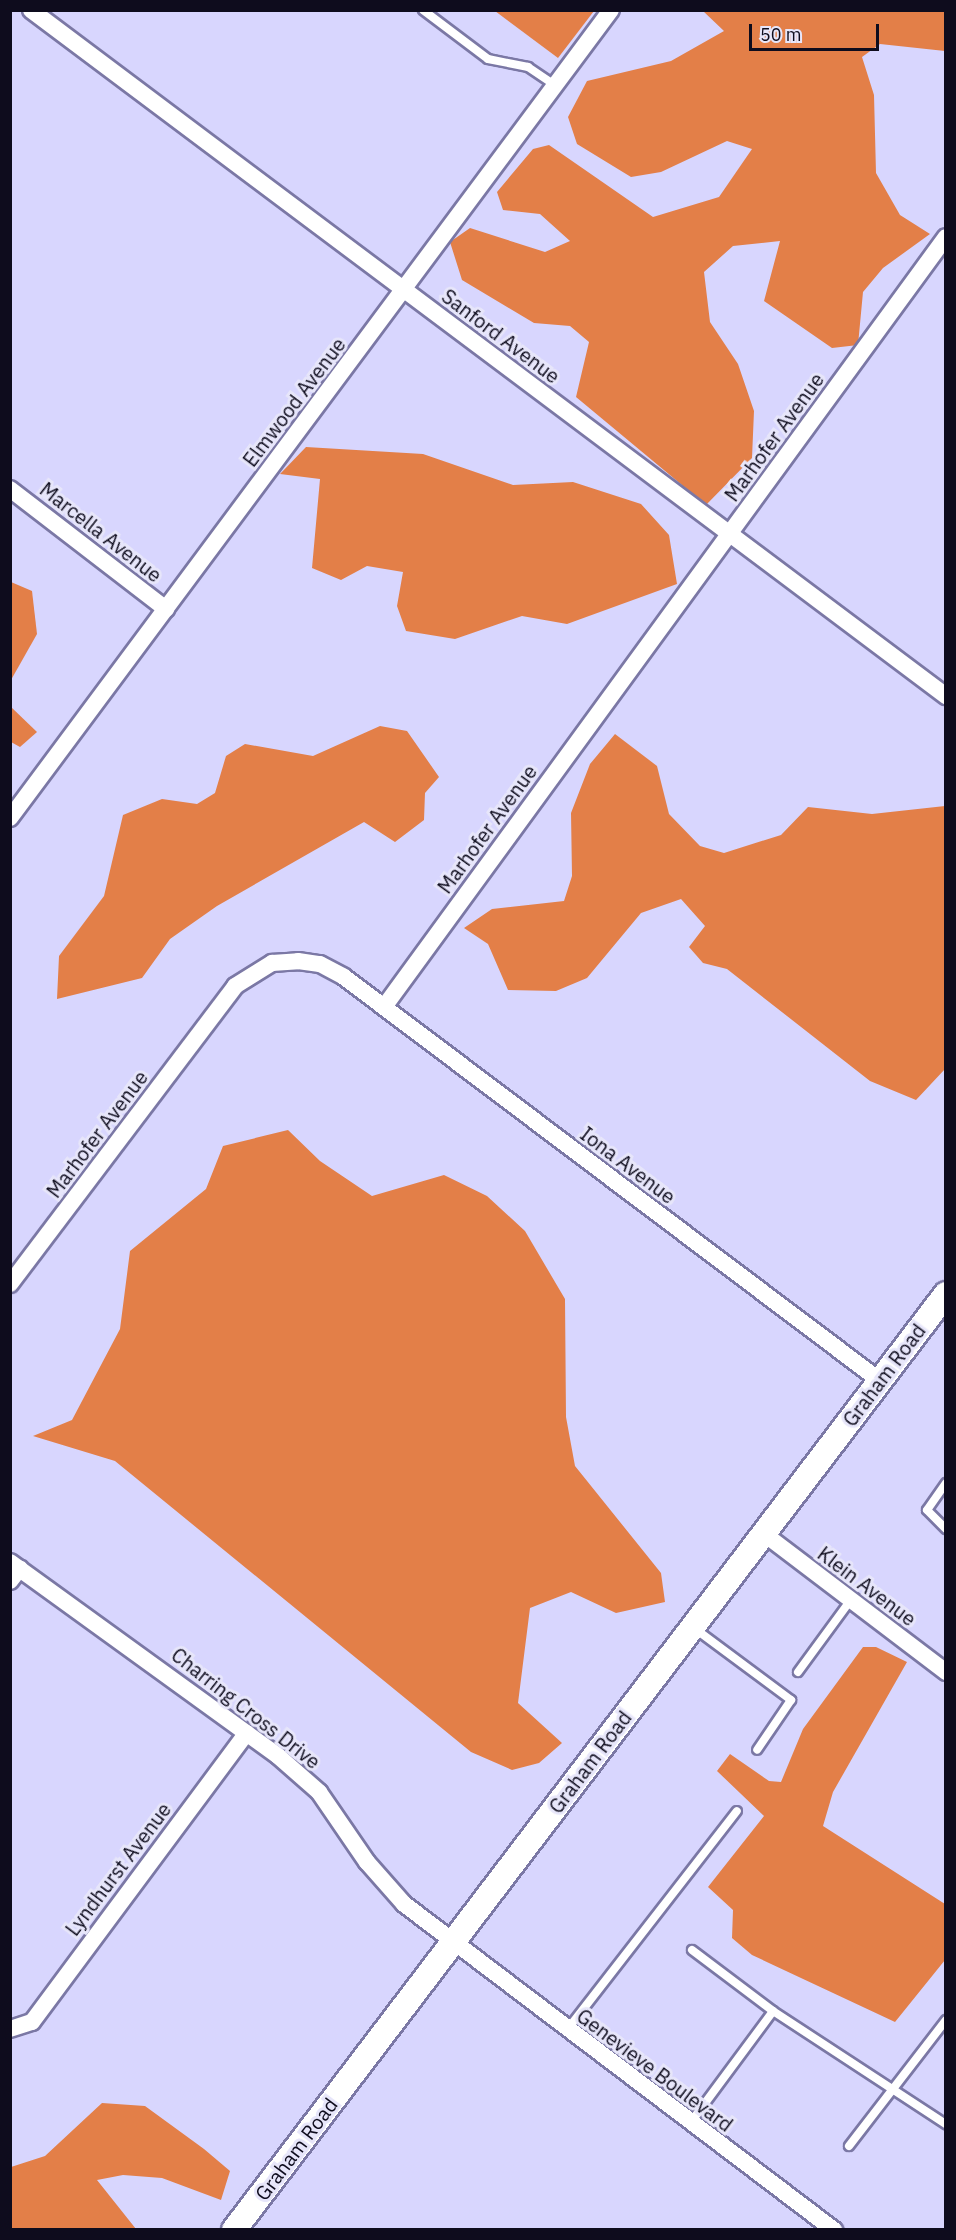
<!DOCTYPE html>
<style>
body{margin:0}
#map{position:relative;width:956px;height:2240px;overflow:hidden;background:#d8d6fe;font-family:"IBM Plex Sans",sans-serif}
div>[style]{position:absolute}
.forest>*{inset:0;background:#e37f48}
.roads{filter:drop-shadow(2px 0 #7b78a5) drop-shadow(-2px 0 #7b78a5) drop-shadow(0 2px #7b78a5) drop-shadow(0 -2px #7b78a5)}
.service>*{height:8px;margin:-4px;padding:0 4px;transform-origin:4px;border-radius:4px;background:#fff}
.minor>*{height:16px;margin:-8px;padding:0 8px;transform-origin:8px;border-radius:8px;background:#fff}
.secondary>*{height:24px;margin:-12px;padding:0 12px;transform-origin:12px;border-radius:12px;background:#fff}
span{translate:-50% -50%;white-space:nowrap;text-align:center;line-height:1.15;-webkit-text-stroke:6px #e7e6fa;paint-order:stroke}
.street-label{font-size:20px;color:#0e0c1d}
.frame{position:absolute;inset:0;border:12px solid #0e0c1d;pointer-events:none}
.scale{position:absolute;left:749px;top:24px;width:130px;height:27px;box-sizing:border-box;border:3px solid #0e0c1d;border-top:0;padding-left:8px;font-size:18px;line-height:21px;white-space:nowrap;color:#0e0c1d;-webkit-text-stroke:4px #e7e6fa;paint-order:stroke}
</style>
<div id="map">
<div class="forest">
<i style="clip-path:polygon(495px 11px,594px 11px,558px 58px)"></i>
<i style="clip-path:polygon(703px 11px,945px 11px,945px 51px,880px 44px,862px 57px,874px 95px,876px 173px,900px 215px,930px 234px,883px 268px,863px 292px,858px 345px,832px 348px,764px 301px,780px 241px,733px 246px,704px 272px,710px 322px,738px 364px,754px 411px,752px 458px,706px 505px,576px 397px,589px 342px,570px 326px,534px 323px,462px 280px,450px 242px,470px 228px,545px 252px,570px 241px,540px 214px,503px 210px,497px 192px,533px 149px,549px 145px,653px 217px,719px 197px,752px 149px,727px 141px,661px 172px,631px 177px,577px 144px,568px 117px,587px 81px,671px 61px,724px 31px)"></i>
<i style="clip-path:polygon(306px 447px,423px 454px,513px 485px,573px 482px,641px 504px,669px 535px,677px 584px,567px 624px,522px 616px,455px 639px,406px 631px,397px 606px,403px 572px,367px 566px,341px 580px,312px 568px,320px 479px,280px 474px)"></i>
<i style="clip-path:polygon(11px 582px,32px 591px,37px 634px,11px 680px)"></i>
<i style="clip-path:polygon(10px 706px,37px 732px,20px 747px,11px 742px)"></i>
<i style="clip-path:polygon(380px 726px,407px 731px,439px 777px,425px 793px,424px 820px,395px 842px,364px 822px,217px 906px,170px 939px,142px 978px,57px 999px,59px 956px,104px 896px,123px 815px,162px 799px,197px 804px,215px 793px,226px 756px,245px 744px,313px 756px)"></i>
<i style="clip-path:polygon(615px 734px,657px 766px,669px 814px,700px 846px,724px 853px,781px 835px,808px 807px,872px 814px,945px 806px,945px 1069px,916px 1100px,870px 1081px,727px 969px,703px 963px,689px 947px,705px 926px,681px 899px,641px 913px,587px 978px,556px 991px,508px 990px,488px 944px,464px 928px,492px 909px,564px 901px,572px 876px,571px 813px,590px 764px)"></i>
<i style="clip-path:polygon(288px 1130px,320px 1161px,372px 1196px,444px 1175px,487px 1196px,525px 1231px,565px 1299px,566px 1417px,575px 1466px,661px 1573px,665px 1602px,616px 1613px,571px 1592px,530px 1608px,518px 1703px,562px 1743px,539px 1763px,512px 1770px,471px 1752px,115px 1461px,33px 1436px,72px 1420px,120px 1329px,130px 1251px,206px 1189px,223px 1146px)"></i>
<i style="clip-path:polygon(863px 1647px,876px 1647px,907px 1662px,833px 1792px,823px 1826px,945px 1904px,945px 1960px,895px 2022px,752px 1955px,732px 1938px,733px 1910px,708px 1887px,764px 1816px,717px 1771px,730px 1754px,769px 1781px,781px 1782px,803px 1729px)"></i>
<i style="clip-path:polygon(102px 2103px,145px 2106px,204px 2149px,230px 2171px,221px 2200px,162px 2178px,123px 2175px,97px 2180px,136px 2229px,11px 2229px,11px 2167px,45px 2156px)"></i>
</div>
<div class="roads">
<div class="service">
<i style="left:423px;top:10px;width:81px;rotate:37deg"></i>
<i style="left:488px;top:59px;width:41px;rotate:11.3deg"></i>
<i style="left:528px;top:67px;width:34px;rotate:34deg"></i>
<i style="left:946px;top:1483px;width:33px;rotate:125deg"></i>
<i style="left:927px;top:1510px;width:27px;rotate:45deg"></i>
<i style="left:694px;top:1628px;width:121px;rotate:36.6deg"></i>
<i style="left:791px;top:1700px;width:60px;rotate:124.2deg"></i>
<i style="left:798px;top:1672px;width:88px;rotate:-53.8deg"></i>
<i style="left:692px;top:1950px;width:101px;rotate:37deg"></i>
<i style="left:567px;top:2030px;width:277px;rotate:-52.2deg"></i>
<i style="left:691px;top:2122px;width:138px;rotate:-53.5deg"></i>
<i style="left:773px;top:2011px;width:207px;rotate:33.2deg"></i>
<i style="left:849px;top:2146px;width:159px;rotate:-52.4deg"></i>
</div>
<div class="minor">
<i style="left:31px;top:10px;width:1144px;rotate:36.86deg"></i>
<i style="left:10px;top:489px;width:197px;rotate:37.6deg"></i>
<i style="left:10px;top:818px;width:1007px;rotate:-53.36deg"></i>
<i style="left:384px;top:1007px;width:953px;rotate:-53.88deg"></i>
<i style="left:10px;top:1284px;width:373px;rotate:-52.9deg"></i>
<i style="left:235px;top:986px;width:44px;rotate:-31.9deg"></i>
<i style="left:272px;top:963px;width:26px;rotate:-4deg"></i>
<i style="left:298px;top:961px;width:22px;rotate:8deg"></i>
<i style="left:320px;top:964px;width:27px;rotate:28deg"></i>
<i style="left:344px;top:977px;width:670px;rotate:36.99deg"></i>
<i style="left:763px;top:1533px;width:230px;rotate:37.2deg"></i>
<i style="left:10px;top:1562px;width:331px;rotate:35.9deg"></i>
<i style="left:278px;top:1756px;width:55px;rotate:41.3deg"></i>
<i style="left:319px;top:1792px;width:85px;rotate:55.6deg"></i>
<i style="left:367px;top:1862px;width:56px;rotate:48.6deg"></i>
<i style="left:404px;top:1904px;width:540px;rotate:37.17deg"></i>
<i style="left:10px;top:1581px;width:16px;rotate:-52deg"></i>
<i style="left:10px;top:2029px;width:23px;rotate:-18deg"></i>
<i style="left:32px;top:2022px;width:360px;rotate:-53.4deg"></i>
</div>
<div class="secondary">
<i style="left:234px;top:2230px;width:1176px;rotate:-52.74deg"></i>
</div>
</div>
<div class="street-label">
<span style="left:501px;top:336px;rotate:37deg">Sanford Avenue</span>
<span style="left:294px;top:402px;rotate:-53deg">Elmwood Avenue</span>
<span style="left:774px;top:437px;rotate:-54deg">Marhofer Avenue</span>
<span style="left:101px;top:532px;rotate:38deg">Marcella Avenue</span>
<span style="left:487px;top:829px;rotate:-54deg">Marhofer Avenue</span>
<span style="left:97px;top:1134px;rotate:-53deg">Marhofer Avenue</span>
<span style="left:628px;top:1165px;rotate:37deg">Iona Avenue</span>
<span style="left:884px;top:1375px;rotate:-53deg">Graham Road</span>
<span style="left:867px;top:1586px;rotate:37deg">Klein Avenue</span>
<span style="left:246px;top:1708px;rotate:38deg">Charring Cross Drive</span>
<span style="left:590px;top:1762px;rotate:-53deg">Graham Road</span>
<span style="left:118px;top:1869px;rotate:-53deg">Lyndhurst Avenue</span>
<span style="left:655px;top:2070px;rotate:37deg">Genevieve Boulevard</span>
<span style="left:296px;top:2149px;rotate:-53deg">Graham Road</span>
</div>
<div class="frame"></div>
<div class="scale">50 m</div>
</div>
